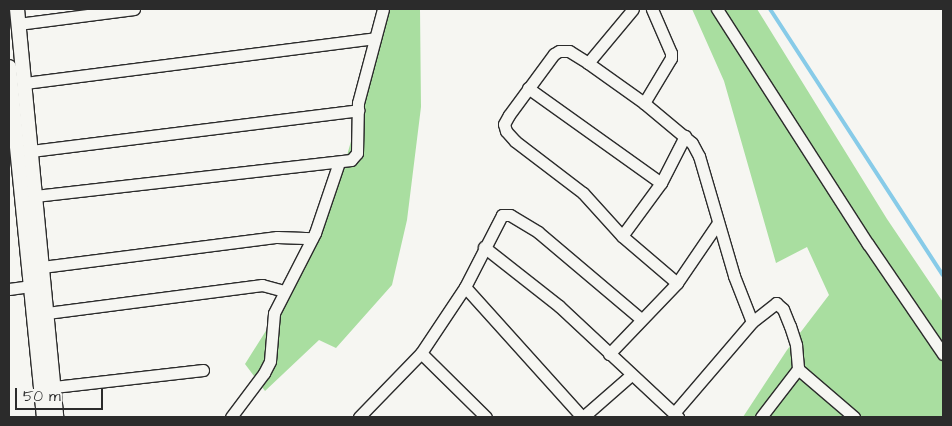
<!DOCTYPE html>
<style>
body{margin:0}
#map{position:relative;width:952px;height:426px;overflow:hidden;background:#f6f6f2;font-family:"Architects Daughter",sans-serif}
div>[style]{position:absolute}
.green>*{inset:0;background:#a9dea0}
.stream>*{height:4px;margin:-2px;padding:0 2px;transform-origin:2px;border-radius:2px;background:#87cbe8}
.roads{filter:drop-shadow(1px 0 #2b2b2b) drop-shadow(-1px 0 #2b2b2b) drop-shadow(0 1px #2b2b2b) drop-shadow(0 -1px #2b2b2b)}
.minor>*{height:11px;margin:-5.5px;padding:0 5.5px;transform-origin:5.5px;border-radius:5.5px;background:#f6f6f2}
.tertiary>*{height:14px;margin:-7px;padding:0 7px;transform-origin:7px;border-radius:7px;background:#f6f6f2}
span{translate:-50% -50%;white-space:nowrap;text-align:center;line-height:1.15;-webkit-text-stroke:4px #f6f6f2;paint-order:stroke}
.frame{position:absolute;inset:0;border:10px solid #2b2b2b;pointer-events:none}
.scale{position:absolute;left:15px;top:388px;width:88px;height:22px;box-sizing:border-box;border:2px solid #2b2b2b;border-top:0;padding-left:6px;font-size:15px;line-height:18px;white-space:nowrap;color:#2b2b2b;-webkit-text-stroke:4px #f6f6f2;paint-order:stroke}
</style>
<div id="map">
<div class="green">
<i style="clip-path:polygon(388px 9px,420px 9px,421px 107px,407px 220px,392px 285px,336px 348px,319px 340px,265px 391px,245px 364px,305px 269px,339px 184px)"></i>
<i style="clip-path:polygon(692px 9px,757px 9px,887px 219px,943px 302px,943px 417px,743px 417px,787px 350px,829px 295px,807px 247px,776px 263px,724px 81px)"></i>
</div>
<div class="stream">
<i style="left:770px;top:9px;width:317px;rotate:57deg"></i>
</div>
<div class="roads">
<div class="minor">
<i style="left:717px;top:9px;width:279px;rotate:57.3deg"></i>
<i style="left:868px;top:244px;width:133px;rotate:55.7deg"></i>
<i style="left:18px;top:24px;width:117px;rotate:-7.4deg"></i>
<i style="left:588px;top:63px;width:70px;rotate:-50.2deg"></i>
<i style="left:25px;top:83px;width:353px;rotate:-7.3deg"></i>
<i style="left:528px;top:88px;width:163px;rotate:35.5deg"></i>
<i style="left:644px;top:103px;width:52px;rotate:-59deg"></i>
<i style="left:671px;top:58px;width:5px;rotate:-90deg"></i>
<i style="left:671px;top:53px;width:48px;rotate:-113.4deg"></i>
<i style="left:31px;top:151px;width:330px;rotate:-7.1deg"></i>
<i style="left:35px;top:196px;width:318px;rotate:-6.5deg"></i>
<i style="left:351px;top:160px;width:9px;rotate:-49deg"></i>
<i style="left:357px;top:153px;width:50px;rotate:-88.9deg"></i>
<i style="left:358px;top:103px;width:97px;rotate:-75.1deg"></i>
<i style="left:622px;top:236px;width:66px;rotate:-53.7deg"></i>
<i style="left:661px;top:183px;width:53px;rotate:-62.9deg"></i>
<i style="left:484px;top:247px;width:95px;rotate:38.2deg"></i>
<i style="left:559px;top:306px;width:163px;rotate:43deg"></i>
<i style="left:42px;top:267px;width:237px;rotate:-7.3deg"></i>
<i style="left:277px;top:237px;width:35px;rotate:2deg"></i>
<i style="left:677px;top:283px;width:72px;rotate:-139.5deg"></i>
<i style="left:622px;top:236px;width:58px;rotate:-132.2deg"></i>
<i style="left:583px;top:193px;width:86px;rotate:-142.6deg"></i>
<i style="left:515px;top:141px;width:13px;rotate:-132deg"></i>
<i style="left:506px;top:131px;width:7px;rotate:-106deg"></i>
<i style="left:504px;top:124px;width:10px;rotate:-61deg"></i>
<i style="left:509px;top:115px;width:76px;rotate:-53.6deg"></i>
<i style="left:554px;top:54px;width:6px;rotate:-31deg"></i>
<i style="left:559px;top:51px;width:10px"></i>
<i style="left:569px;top:51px;width:22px;rotate:32deg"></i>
<i style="left:588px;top:63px;width:69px;rotate:35.5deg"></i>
<i style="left:644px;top:103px;width:62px;rotate:39.8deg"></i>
<i style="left:692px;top:143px;width:15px;rotate:62deg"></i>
<i style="left:699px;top:156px;width:125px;rotate:73.7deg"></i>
<i style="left:734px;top:276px;width:49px;rotate:68.6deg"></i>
<i style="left:465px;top:287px;width:175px;rotate:48deg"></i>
<i style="left:9px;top:289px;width:30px;rotate:-8deg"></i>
<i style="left:47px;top:313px;width:217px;rotate:-7.4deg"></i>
<i style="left:262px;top:285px;width:23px;rotate:15deg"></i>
<i style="left:421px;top:353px;width:91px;rotate:44.6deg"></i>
<i style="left:609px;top:354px;width:98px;rotate:-46.2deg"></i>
<i style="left:677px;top:283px;width:73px;rotate:-55.7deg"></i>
<i style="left:54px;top:387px;width:150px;rotate:-6.5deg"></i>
<i style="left:674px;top:413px;width:120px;rotate:-49.4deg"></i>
<i style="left:752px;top:322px;width:31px;rotate:-38deg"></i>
<i style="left:776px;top:303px;width:9px;rotate:41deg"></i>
<i style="left:783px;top:309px;width:18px;rotate:68deg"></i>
<i style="left:790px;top:326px;width:20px;rotate:72deg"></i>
<i style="left:796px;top:345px;width:24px;rotate:85deg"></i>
<i style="left:798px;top:369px;width:74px;rotate:40.6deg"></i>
<i style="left:231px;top:417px;width:55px;rotate:-53.1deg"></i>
<i style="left:264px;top:373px;width:13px;rotate:-63deg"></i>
<i style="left:270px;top:361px;width:48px;rotate:-85.2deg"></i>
<i style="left:274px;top:313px;width:90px;rotate:-62.9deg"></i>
<i style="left:315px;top:233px;width:75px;rotate:-71.3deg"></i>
<i style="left:359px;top:417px;width:89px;rotate:-45.9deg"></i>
<i style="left:421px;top:353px;width:79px;rotate:-56.3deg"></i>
<i style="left:465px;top:287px;width:81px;rotate:-62.8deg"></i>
<i style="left:502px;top:215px;width:8px"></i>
<i style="left:510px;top:215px;width:33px;rotate:31deg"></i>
<i style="left:538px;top:232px;width:135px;rotate:40.2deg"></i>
<i style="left:583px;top:417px;width:64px;rotate:-41.2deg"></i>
<i style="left:761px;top:417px;width:61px;rotate:-52.4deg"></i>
</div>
<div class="tertiary">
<i style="left:17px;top:9px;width:410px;rotate:84.5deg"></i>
<i style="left:9px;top:67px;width:352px;rotate:84.3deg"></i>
</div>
</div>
<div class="frame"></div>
<div class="scale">50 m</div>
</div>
